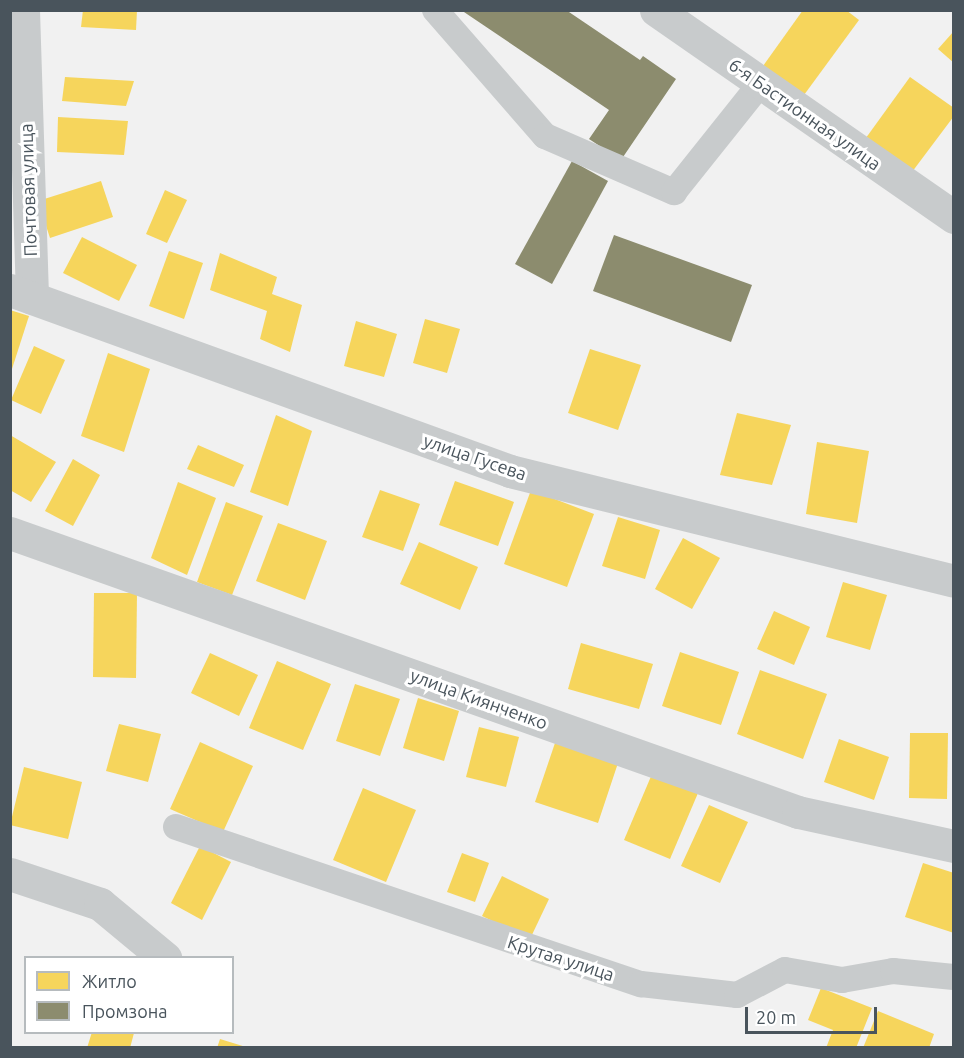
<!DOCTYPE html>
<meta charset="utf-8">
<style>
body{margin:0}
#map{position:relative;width:964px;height:1058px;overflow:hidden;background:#f1f1f1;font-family:Ubuntu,sans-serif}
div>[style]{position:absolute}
.homes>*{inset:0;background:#f6d55c}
.industry>*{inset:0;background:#8c8c6e}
.lane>*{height:26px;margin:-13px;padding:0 13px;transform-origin:13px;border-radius:13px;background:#c8cbcc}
.street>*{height:33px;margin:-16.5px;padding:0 16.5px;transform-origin:16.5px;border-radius:16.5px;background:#c8cbcc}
span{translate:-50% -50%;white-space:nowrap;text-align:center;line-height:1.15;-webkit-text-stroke:6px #fff;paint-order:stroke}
.street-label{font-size:18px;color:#49545c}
.frame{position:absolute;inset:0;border:12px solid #49545c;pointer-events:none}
.legend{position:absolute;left:24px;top:956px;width:210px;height:78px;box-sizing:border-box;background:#fff;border:2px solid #b6bbbe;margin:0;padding:8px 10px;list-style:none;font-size:18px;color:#49545c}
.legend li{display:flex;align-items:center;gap:12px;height:30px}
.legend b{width:30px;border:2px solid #b6bbbe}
.scale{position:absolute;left:745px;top:1007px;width:132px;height:27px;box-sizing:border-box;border:3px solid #49545c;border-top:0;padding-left:8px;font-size:18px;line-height:21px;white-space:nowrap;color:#49545c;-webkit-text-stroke:4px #fff;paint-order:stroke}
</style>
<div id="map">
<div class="homes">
<i style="clip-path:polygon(83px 10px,137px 10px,136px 30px,81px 27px)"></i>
<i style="clip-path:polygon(803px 10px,846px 10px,859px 20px,804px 95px,763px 66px)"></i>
<i style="clip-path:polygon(954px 31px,954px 63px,938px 49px)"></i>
<i style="clip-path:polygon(65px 77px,134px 81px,126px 106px,62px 101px)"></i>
<i style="clip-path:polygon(910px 77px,954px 108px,954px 116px,909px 176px,863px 142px)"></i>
<i style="clip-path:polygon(58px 117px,128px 121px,124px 155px,57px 152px)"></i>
<i style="clip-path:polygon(101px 181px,113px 217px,50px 238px,38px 201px)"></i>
<i style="clip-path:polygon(165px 190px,187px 200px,167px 243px,146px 234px)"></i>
<i style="clip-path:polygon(82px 237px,137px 265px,119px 301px,63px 273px)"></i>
<i style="clip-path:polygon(169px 251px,203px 263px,184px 319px,149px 306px)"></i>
<i style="clip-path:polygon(220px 253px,277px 277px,272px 294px,302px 305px,290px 352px,260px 339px,267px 311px,210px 290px)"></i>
<i style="clip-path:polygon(10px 310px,29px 316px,11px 372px,10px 372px)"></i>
<i style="clip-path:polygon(425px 319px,460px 329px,447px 373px,413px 363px)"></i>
<i style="clip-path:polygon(356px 321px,397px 334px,384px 377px,344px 366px)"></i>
<i style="clip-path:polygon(34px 346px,65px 360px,41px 414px,11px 400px)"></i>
<i style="clip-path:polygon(590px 349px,641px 365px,618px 430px,568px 413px)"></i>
<i style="clip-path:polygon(108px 353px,150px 369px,124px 452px,81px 436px)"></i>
<i style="clip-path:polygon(737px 413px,791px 425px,772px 485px,720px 475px)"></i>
<i style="clip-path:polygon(276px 415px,312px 431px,288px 506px,250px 492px)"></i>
<i style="clip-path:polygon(10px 435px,56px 462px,31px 502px,10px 490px)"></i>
<i style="clip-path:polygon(817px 442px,869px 451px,857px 523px,806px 514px)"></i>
<i style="clip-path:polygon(198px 445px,244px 465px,234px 487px,187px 469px)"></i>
<i style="clip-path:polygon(73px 459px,100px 475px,73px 526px,45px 511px)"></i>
<i style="clip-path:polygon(455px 481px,514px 502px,498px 546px,439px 525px)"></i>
<i style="clip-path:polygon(178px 482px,216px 498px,187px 575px,151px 558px)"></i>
<i style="clip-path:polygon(380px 490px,420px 504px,403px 551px,362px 537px)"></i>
<i style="clip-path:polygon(531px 490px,594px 514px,567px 587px,504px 564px)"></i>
<i style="clip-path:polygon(226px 502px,263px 516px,232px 595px,197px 582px)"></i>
<i style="clip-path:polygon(618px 517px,660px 530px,645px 579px,602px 566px)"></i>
<i style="clip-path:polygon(278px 523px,327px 541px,305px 600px,256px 581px)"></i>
<i style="clip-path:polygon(683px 538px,720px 558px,692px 609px,655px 589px)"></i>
<i style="clip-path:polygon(419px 542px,478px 567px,460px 610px,400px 584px)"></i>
<i style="clip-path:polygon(843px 582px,887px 595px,870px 650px,826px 637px)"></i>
<i style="clip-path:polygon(94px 593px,137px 593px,136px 678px,93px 677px)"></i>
<i style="clip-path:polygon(774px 611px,810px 627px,794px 665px,757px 649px)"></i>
<i style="clip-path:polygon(581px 643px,653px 664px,639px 709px,568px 689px)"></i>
<i style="clip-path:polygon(680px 652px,739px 672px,721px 725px,662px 706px)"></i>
<i style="clip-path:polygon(210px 653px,258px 675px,239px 716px,191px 693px)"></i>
<i style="clip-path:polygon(277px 661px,331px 684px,303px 750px,249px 728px)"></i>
<i style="clip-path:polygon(760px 670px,827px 694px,803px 759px,737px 734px)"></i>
<i style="clip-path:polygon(355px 684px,400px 699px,380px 756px,336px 741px)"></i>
<i style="clip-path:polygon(418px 698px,459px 711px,444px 761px,403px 748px)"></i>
<i style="clip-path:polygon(119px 724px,161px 734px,148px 782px,106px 771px)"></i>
<i style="clip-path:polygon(479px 727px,519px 737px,506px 787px,466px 777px)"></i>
<i style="clip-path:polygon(910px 733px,948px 733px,947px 799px,909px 798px)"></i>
<i style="clip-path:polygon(839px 739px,889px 757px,874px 800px,824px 782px)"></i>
<i style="clip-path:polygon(200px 742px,253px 766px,223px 832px,170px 809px)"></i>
<i style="clip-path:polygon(555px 743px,618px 763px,598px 823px,535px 802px)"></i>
<i style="clip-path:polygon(24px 767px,82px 782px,68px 839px,10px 825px)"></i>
<i style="clip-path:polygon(652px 774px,698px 793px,670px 859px,624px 840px)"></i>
<i style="clip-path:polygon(363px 788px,416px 810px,386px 882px,333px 860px)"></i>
<i style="clip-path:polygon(709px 805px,748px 822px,720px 883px,681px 866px)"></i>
<i style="clip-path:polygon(200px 846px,231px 862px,202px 920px,171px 903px)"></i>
<i style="clip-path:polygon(462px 853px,489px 863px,475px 902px,447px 892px)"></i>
<i style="clip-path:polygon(923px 863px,954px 873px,954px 933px,905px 917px)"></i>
<i style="clip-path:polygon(502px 876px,549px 899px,530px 939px,482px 916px)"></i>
<i style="clip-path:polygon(821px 988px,872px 1008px,856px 1048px,826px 1048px,833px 1030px,808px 1020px)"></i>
<i style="clip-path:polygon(878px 1011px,934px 1034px,929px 1048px,863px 1048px)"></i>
<i style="clip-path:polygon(92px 1032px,133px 1032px,134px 1033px,130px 1048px,87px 1048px)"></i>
<i style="clip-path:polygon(220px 1039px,246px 1047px,246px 1048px,217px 1048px)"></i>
</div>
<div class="industry">
<i style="clip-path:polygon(461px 10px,566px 10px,640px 60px,643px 56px,676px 79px,621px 160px,589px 139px,609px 110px)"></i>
<i style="clip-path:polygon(572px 161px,608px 181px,552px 284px,515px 264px)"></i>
<i style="clip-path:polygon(614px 235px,752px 285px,731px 342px,593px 291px)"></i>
</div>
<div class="lane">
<i style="left:435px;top:10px;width:167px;rotate:48.9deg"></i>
<i style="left:545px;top:136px;width:141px;rotate:23.5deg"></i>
<i style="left:674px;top:192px;width:139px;rotate:-51.4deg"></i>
<i style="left:176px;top:827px;width:491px;rotate:18.7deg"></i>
<i style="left:641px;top:984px;width:97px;rotate:6.5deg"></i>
<i style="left:737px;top:995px;width:54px;rotate:-27.5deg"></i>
<i style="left:785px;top:970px;width:58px;rotate:10deg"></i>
<i style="left:842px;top:980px;width:52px;rotate:-10deg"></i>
<i style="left:893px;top:971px;width:61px;rotate:5.6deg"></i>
</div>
<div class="street">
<i style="left:23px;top:10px;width:288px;rotate:88.2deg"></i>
<i style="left:656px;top:10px;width:363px;rotate:34.8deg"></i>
<i style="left:10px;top:290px;width:532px;rotate:19.9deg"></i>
<i style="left:510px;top:471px;width:457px;rotate:13.9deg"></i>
<i style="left:10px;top:533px;width:836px;rotate:19.5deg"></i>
<i style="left:798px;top:812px;width:160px;rotate:12.3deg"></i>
<i style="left:10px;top:874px;width:95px;rotate:18.4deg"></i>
<i style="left:100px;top:904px;width:85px;rotate:39.7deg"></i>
</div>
<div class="street-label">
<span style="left:805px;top:114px;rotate:35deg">6-я Бастионная улица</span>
<span style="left:28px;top:190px;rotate:-92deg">Почтовая улица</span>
<span style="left:475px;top:457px;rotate:19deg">улица Гусева</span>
<span style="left:479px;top:699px;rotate:20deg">улица Киянченко</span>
<span style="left:561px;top:958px;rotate:18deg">Крутая улица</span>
</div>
<div class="frame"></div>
<ul class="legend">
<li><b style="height:16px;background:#f6d55c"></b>Житло</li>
<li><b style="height:16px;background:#8c8c6e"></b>Промзона</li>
</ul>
<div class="scale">20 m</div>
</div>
